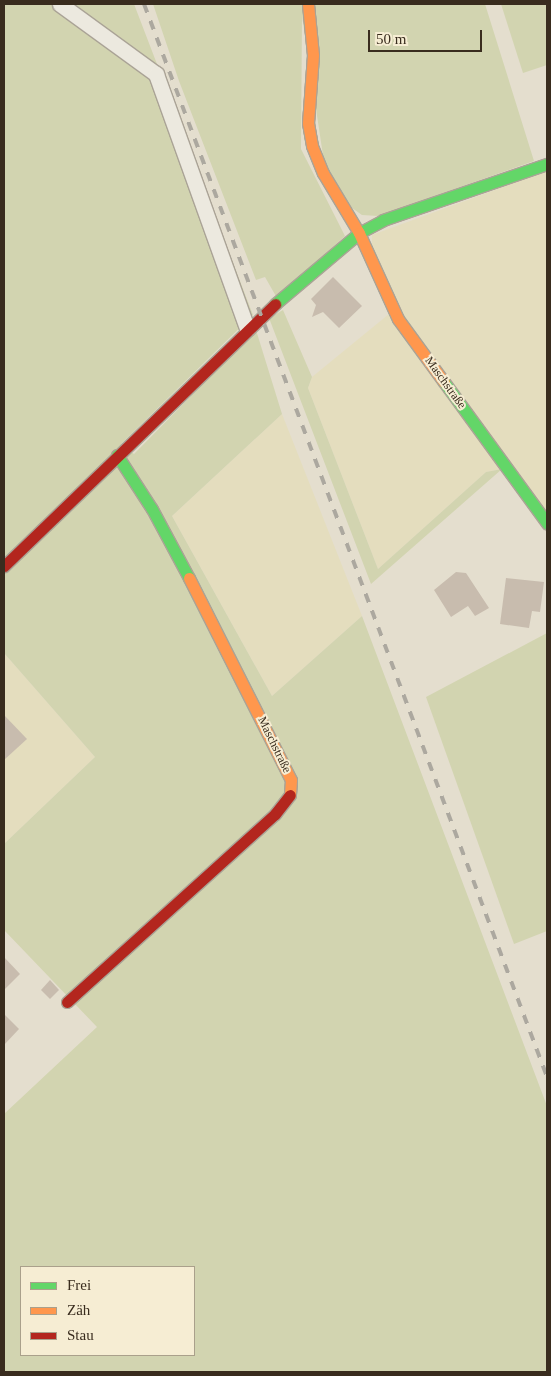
<!DOCTYPE html>
<meta charset="utf-8">
<style>
body{margin:0}
#map{position:relative;width:551px;height:1376px;overflow:hidden;background:#e4dece;font-family:Georgia,serif}
div>[style]{position:absolute}
.farmland>*{inset:0;background:#e4ddbe}
.green>*{inset:0;background:#d2d4b0}
.building>*{inset:0;background:#c8bcae}
.roads{filter:drop-shadow(1px 0 #aaa396) drop-shadow(-1px 0 #aaa396) drop-shadow(0 1px #aaa396) drop-shadow(0 -1px #aaa396)}
.street>*{height:15px;margin:-7.5px;padding:0 7.5px;transform-origin:7.5px;border-radius:7.5px;background:#ece9df}
.fast>*{height:11px;margin:-5.5px;padding:0 5.5px;transform-origin:5.5px;border-radius:5.5px;background:#63d668}
.slow>*{height:11px;margin:-5.5px;padding:0 5.5px;transform-origin:5.5px;border-radius:5.5px;background:#ff974d}
.jam>*{height:11px;margin:-5.5px;padding:0 5.5px;transform-origin:5.5px;border-radius:5.5px;background:#b3261e}
.rail>*{height:4px;margin-top:-2px;transform-origin:0;background:repeating-linear-gradient(90deg,#aca89f 0 9px,transparent 0 18px)}
span{translate:-50% -50%;white-space:nowrap;text-align:center;line-height:1.15;-webkit-text-stroke:4px #f6edd3;paint-order:stroke}
.street-label{font-size:12px;color:#392c1e}
.frame{position:absolute;inset:0;border:5px solid #392c1e;pointer-events:none}
.legend{position:absolute;left:20px;top:1266px;width:175px;height:90px;box-sizing:border-box;background:#f6edd3;border:1px solid #aaa08b;margin:0;padding:6px 9px;list-style:none;font-size:15px;color:#392c1e}
.legend li{display:flex;align-items:center;gap:10px;height:25px}
.legend b{width:25px;border:1px solid #aaa08b}
.scale{position:absolute;left:368px;top:30px;width:114px;height:22px;box-sizing:border-box;border:2px solid #392c1e;border-top:0;padding-left:6px;font-size:15px;line-height:18px;white-space:nowrap;color:#392c1e;-webkit-text-stroke:4px #f6edd3;paint-order:stroke}
</style>
<div id="map">
<div class="farmland">
<i style="clip-path:polygon(547px 171px,547px 514px,403px 315px,372px 257px,372px 235px)"></i>
<i style="clip-path:polygon(389px 314px,502px 469px,486px 472px,378px 569px,308px 388px,312px 377px)"></i>
<i style="clip-path:polygon(282px 414px,362px 616px,272px 696px,172px 516px)"></i>
<i style="clip-path:polygon(4px 653px,95px 757px,4px 844px)"></i>
</div>
<div class="green">
<i style="clip-path:polygon(evenodd,4px 4px,134px 4px,253px 315px,121px 444px,134px 454px,256px 330px,282px 414px,172px 516px,272px 696px,362px 616px,547px 1106px,547px 1372px,4px 1372px,4px 1114px,97px 1027px,4px 930px,4px 844px,95px 757px,4px 653px,4px 4px,21px 1267px,194px 1267px,194px 1355px,21px 1355px,21px 1267px)"></i>
<i style="clip-path:polygon(153px 4px,485px 4px,534px 161px,378px 216px,362px 215px,345px 203px,324px 162px,302px 16px,301px 149px,345px 236px,277px 298px,265px 277px,256px 280px,179px 81px)"></i>
<i style="clip-path:polygon(501px 4px,546px 4px,547px 65px,523px 73px)"></i>
<i style="clip-path:polygon(283px 310px,312px 377px,308px 388px,378px 569px,486px 472px,502px 469px,371px 584px,269px 318px)"></i>
<i style="clip-path:polygon(547px 633px,547px 931px,514px 944px,426px 697px)"></i>
</div>
<div class="building">
<i style="clip-path:polygon(333px 277px,362px 306px,339px 328px,323px 312px,312px 317px,316px 305px,311px 299px)"></i>
<i style="clip-path:polygon(456px 572px,466px 573px,489px 608px,475px 616px,468px 606px,451px 617px,434px 590px)"></i>
<i style="clip-path:polygon(506px 578px,544px 582px,540px 612px,532px 611px,529px 628px,500px 624px)"></i>
<i style="clip-path:polygon(4px 715px,27px 739px,4px 760px)"></i>
<i style="clip-path:polygon(4px 957px,20px 974px,4px 990px)"></i>
<i style="clip-path:polygon(50px 980px,59px 990px,50px 999px,41px 990px)"></i>
<i style="clip-path:polygon(4px 1014px,19px 1029px,4px 1045px)"></i>
</div>
<div class="roads">
<div class="street">
<i style="left:60px;top:4px;width:119px;rotate:36.1deg"></i>
<i style="left:156px;top:74px;width:270px;rotate:70.3deg"></i>
</div>
<div class="fast">
<i style="left:275px;top:304px;width:110px;rotate:-40.2deg"></i>
<i style="left:359px;top:233px;width:27px;rotate:-28deg"></i>
<i style="left:383px;top:220px;width:173px;rotate:-18.9deg"></i>
<i style="left:444px;top:382px;width:175px;rotate:53.9deg"></i>
<i style="left:117px;top:455px;width:64px;rotate:57.1deg"></i>
<i style="left:152px;top:509px;width:78px;rotate:61.8deg"></i>
</div>
<div class="slow">
<i style="left:308px;top:4px;width:51px;rotate:84.4deg"></i>
<i style="left:313px;top:55px;width:68px;rotate:94.2deg"></i>
<i style="left:308px;top:123px;width:23px;rotate:80deg"></i>
<i style="left:312px;top:146px;width:29px;rotate:68deg"></i>
<i style="left:323px;top:173px;width:70px;rotate:59deg"></i>
<i style="left:359px;top:233px;width:94px;rotate:65.6deg"></i>
<i style="left:398px;top:319px;width:78px;rotate:53.9deg"></i>
<i style="left:189px;top:578px;width:226px;rotate:63.2deg"></i>
<i style="left:291px;top:780px;width:15px;rotate:94deg"></i>
</div>
<div class="jam">
<i style="left:4px;top:566px;width:377px;rotate:-44deg"></i>
<i style="left:67px;top:1002px;width:280px;rotate:-42.1deg"></i>
<i style="left:275px;top:814px;width:24px;rotate:-52deg"></i>
</div>
</div>
<div class="rail">
<i style="left:144px;top:4px;width:1146px;rotate:69.41deg"></i>
</div>
<div class="street-label">
<span style="left:445px;top:383px;rotate:54deg">Maschstraße</span>
<span style="left:274px;top:745px;rotate:64deg">Maschstraße</span>
</div>
<div class="frame"></div>
<ul class="legend">
<li><b style="height:6px;background:#63d668"></b>Frei</li>
<li><b style="height:6px;background:#ff974d"></b>Zäh</li>
<li><b style="height:6px;background:#b3261e"></b>Stau</li>
</ul>
<div class="scale">50 m</div>
</div>
